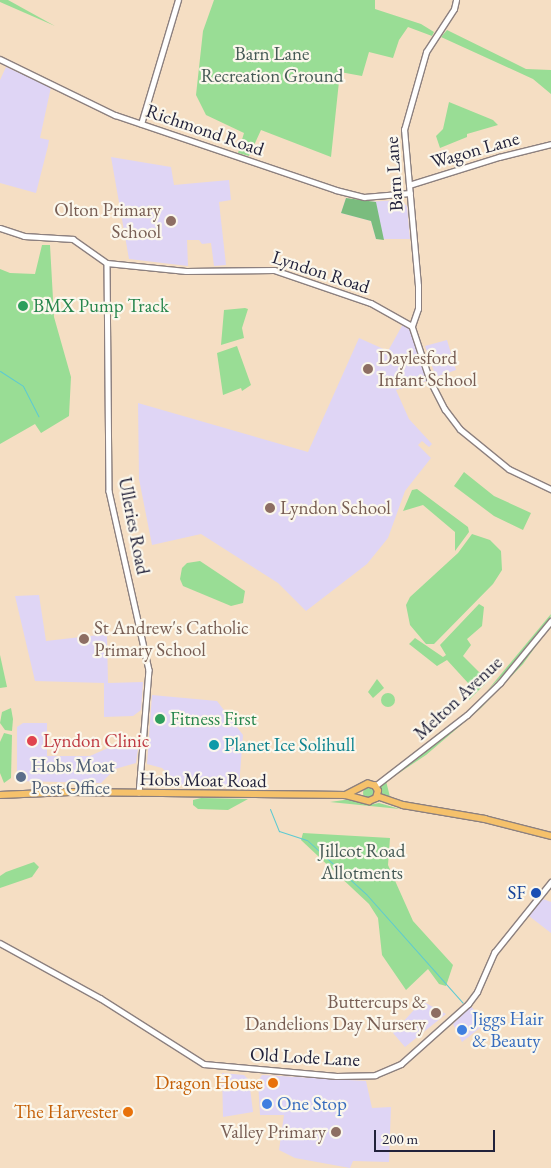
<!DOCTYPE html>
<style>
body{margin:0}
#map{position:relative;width:551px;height:1168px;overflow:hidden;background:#f5dec3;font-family:"EB Garamond",serif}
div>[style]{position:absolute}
.built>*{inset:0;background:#dfd5f5}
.green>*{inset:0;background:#99dd95}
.round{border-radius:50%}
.forest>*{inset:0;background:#7abc7e}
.stream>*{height:1px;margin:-0.5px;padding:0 0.5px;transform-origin:0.5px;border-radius:0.5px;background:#5dcad2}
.roads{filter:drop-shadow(1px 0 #8c807f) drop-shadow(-1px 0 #8c807f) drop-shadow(0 1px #8c807f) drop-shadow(0 -1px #8c807f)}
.minor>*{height:4.5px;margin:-2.25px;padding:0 2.25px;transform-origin:2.25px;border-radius:2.25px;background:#fff}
.major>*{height:5.5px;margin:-2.75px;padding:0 2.75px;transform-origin:2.75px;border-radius:2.75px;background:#f5c16b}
.dots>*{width:14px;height:14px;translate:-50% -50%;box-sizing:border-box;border:2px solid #fbf7ec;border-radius:50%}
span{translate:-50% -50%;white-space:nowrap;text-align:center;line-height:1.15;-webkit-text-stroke:4.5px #fbf7ec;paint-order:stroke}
.park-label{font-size:19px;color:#465a56}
.street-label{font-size:19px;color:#22223b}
.education-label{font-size:19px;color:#785e54}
.right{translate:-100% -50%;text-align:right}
.left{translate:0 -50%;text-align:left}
.leisure-label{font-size:19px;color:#27864d}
.health-label{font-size:19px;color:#be3a42}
.culture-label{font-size:19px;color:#0d838f}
.service-label{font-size:19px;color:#4e5e75}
.transit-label{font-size:19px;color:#164399}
.shop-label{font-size:19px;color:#366cbe}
.food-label{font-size:19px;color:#c56008}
.scale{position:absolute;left:374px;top:1130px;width:121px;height:22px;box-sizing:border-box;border:2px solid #22223b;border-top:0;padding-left:6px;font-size:15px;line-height:18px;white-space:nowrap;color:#22223b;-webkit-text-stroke:4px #fbf7ec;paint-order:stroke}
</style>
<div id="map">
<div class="built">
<i style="clip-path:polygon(6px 67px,51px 87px,40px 138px,49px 140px,48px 146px,36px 193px,0 183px,0 80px)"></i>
<i style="clip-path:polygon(111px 157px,171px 167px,174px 185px,229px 180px,231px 200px,219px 202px,226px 265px,214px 266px,211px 243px,202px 244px,199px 240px,187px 240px,188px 266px,129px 259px)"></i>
<i style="clip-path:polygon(346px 198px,365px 202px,400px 200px,407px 206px,410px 239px,376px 239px,371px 221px,341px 213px)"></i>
<i style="clip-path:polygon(403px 324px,412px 331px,427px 381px,396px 390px,409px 419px,432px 444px,429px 447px,422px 441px,418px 445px,431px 458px,405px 491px,388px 538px,367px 564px,306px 611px,278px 583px,201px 534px,152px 545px,139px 479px,138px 403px,308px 452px,359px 338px,388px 351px)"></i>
<i style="clip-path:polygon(447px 340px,456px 370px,436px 377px,425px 346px)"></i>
<i style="clip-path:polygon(39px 595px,46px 641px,107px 634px,108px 683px,143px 682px,141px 710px,133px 716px,104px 717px,104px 683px,35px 681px,15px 596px)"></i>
<i style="clip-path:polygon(152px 695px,217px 701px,243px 735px,239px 787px,179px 785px,162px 768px,147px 764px)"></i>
<i style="clip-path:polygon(23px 723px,47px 723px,47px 756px,90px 756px,117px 744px,138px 749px,136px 763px,115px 769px,101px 783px,17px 781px,17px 727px)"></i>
<i style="clip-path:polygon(543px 899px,551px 902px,551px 933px,529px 916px)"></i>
<i style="clip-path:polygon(422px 1001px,446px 1014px,405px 1047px,393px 1033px)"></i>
<i style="clip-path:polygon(471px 1006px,485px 1024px,462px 1042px,453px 1024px)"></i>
<i style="clip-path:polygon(222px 1073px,244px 1075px,249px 1080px,253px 1112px,223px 1117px)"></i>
<i style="clip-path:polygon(262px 1075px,366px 1081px,372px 1108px,391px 1107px,389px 1162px,353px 1161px,350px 1168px,295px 1158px,279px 1150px,284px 1115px,260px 1115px,258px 1081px)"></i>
</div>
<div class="green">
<i style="clip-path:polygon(0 0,8px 0,55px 26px,0 2px)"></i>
<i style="clip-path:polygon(214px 0,375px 0,375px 9px,421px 24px,434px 32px,432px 36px,408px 27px,399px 40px,393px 58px,369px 52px,362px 76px,340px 72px,331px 157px,261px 130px,249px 156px,238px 153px,244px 133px,206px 115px,196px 95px,203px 31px)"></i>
<i style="clip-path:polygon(447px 30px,526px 69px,551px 70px,551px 94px,533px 79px,441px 37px)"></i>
<i style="clip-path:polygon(449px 102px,493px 120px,498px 125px,467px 134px,467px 137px,440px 148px,436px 136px,443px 129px)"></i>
<i style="clip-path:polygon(42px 245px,50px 245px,54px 317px,71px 377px,69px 416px,41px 433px,35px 424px,0 444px,0 269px,10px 273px,35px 274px)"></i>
<i style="clip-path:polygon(245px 308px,248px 309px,242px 328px,244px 338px,221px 345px,224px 310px)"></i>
<i style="clip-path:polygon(237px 346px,251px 385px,242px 391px,241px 388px,223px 395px,217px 353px)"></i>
<i style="clip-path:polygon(464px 472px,494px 496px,531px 513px,523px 530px,494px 516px,454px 486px)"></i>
<i style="clip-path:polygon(417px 489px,468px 527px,469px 532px,455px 551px,455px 532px,423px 505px,403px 511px,412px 490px)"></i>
<i style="clip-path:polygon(472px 534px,490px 540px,501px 551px,502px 570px,493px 584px,434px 644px,426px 644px,410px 625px,406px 605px,410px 597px,458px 553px)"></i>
<i style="clip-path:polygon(200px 561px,245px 591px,243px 603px,231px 606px,183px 586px,180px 579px,182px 568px,187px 563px)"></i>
<i style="clip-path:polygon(479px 604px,484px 607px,482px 626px,467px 639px,471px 645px,463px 656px,479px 672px,495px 674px,469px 700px,468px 683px,447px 660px,437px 666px,409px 644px,415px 638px,443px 657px,446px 655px,440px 645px)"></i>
<i style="clip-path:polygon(551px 614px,550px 620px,511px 667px,487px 691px)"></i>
<i style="clip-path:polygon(551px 625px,523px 664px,481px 708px,426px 755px,390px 779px,485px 701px)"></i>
<i style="clip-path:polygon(0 655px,7px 687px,0 688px)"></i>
<i style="clip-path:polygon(377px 679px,384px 688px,373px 698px,368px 692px)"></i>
<i class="round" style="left:381px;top:693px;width:14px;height:14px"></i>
<i style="clip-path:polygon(11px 708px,13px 719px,12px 731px,5px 730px,0 723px,2px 712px)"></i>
<i style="clip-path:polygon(4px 733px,12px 735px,11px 778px,4px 783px,0 773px,0 742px)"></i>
<i style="clip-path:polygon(386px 781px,390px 797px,402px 802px,382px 796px,379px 787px)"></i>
<i class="round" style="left:363px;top:787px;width:12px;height:12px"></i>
<i style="clip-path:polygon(201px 798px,248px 799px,228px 810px,198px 809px,193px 805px,193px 800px)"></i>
<i style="clip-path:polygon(351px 799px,369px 805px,379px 803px,400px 809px,330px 802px)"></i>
<i style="clip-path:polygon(303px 833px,390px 838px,388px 865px,413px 921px,453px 965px,446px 986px,439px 984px,428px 969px,406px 990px,382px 955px,378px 918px,369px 904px,301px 840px)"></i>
<i style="clip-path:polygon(34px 862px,39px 867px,32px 877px,0 888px,0 876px,6px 872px)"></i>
</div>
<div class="forest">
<i style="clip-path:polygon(346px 198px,376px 202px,384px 240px,376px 239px,371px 221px,341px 213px)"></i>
</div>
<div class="stream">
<i style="left:0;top:371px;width:27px;rotate:33deg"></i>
<i style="left:23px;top:386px;width:34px;rotate:63deg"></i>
<i style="left:270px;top:809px;width:24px;rotate:68deg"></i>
<i style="left:279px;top:831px;width:29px;rotate:18deg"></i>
<i style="left:307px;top:840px;width:81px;rotate:42.5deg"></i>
<i style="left:367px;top:895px;width:144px;rotate:48.4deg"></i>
<i style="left:475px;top:1010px;width:21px;rotate:53deg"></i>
</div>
<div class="roads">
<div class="minor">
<i style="left:0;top:59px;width:128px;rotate:26deg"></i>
<i style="left:115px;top:115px;width:233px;rotate:18.7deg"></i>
<i style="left:336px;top:190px;width:29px;rotate:14deg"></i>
<i style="left:364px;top:197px;width:46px;rotate:-5deg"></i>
<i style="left:141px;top:124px;width:129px;rotate:-73.4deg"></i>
<i style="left:409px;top:185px;width:94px;rotate:-17.3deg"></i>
<i style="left:499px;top:157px;width:54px;rotate:-14deg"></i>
<i style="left:0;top:228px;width:25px;rotate:18deg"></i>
<i style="left:24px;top:236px;width:49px;rotate:3.5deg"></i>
<i style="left:73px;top:239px;width:42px;rotate:35.2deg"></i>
<i style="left:107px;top:263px;width:79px;rotate:5.8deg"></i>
<i style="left:186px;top:271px;width:88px;rotate:-0.7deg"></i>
<i style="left:274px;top:270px;width:102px;rotate:18.8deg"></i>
<i style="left:371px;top:303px;width:47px;rotate:29.3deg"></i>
<i style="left:412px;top:326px;width:57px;rotate:71.6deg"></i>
<i style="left:430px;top:380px;width:33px;rotate:63deg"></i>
<i style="left:445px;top:409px;width:25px;rotate:53deg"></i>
<i style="left:460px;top:429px;width:63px;rotate:39.2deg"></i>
<i style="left:509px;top:469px;width:47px;rotate:25.5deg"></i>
<i style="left:107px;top:263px;width:228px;rotate:89.5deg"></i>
<i style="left:109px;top:491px;width:183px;rotate:77.4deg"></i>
<i style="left:149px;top:670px;width:123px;rotate:94.6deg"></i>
<i style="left:412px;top:326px;width:18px;rotate:-71deg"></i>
<i style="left:418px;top:309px;width:23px;rotate:-90deg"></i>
<i style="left:418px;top:286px;width:157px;rotate:-95.1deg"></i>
<i style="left:404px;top:130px;width:81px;rotate:-74.2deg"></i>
<i style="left:426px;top:52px;width:51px;rotate:-56.9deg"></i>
<i style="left:454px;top:9px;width:9px;rotate:-77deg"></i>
<i style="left:375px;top:786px;width:116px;rotate:-37.7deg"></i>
<i style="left:467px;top:715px;width:46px;rotate:-44.1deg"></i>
<i style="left:500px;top:683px;width:80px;rotate:-50.6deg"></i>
<i style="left:0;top:943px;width:114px;rotate:28.8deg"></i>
<i style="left:100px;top:998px;width:123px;rotate:32.4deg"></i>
<i style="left:204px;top:1064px;width:133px;rotate:5.2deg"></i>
<i style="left:336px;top:1076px;width:39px;rotate:-1deg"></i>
<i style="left:375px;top:1075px;width:28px;rotate:-23deg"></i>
<i style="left:401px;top:1064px;width:90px;rotate:-41.8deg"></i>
<i style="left:468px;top:1004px;width:15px;rotate:-53deg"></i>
<i style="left:477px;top:992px;width:43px;rotate:-66.4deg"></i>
<i style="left:494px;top:953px;width:91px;rotate:-51.2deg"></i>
</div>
<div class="major">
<i style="left:0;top:795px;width:70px;rotate:-2.5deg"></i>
<i style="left:70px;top:792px;width:276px;rotate:0.6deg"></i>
<i style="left:346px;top:795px;width:24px;rotate:15deg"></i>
<i style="left:369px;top:801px;width:8px;rotate:-23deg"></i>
<i style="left:376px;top:798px;width:7px;rotate:-74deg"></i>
<i style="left:378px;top:791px;width:6px;rotate:-121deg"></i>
<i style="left:375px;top:786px;width:7px;rotate:-164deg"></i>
<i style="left:368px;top:784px;width:25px;rotate:153deg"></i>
<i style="left:377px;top:796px;width:28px;rotate:19deg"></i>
<i style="left:403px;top:805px;width:83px;rotate:9.7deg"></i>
<i style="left:485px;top:819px;width:68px;rotate:14.4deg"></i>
</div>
</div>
<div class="dots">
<i style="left:171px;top:221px;background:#8d6e63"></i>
<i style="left:23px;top:306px;background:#2e9e5b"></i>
<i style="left:368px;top:369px;background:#8d6e63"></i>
<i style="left:270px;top:508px;background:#8d6e63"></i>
<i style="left:84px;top:639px;background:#8d6e63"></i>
<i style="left:160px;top:719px;background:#2e9e5b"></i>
<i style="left:32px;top:741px;background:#e0444e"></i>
<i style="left:214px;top:745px;background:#0f9aa8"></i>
<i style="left:21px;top:777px;background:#5c6f8a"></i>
<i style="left:536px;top:893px;background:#1a4fb4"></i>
<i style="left:436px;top:1013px;background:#8d6e63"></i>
<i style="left:462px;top:1030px;background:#3f7fe0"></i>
<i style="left:273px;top:1083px;background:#e8710a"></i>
<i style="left:267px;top:1104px;background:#3f7fe0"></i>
<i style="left:128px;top:1112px;background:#e8710a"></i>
<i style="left:336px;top:1132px;background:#8d6e63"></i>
</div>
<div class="park-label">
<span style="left:272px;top:65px">Barn Lane<br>Recreation Ground</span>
<span style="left:362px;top:862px">Jillcot Road<br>Allotments</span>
</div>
<div class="street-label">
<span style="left:205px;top:130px;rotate:19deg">Richmond Road</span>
<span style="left:475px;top:150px;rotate:-16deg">Wagon Lane</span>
<span style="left:394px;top:174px;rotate:-94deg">Barn Lane</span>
<span style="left:321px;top:272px;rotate:18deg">Lyndon Road</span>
<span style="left:134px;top:526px;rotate:79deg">Ulleries Road</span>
<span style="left:458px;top:698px;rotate:-43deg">Melton Avenue</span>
<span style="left:203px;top:780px;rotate:1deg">Hobs Moat Road</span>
<span style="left:305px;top:1057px;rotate:3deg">Old Lode Lane</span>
</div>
<div class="education-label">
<span class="right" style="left:161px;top:221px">Olton Primary<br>School</span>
<span class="left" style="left:378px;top:369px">Daylesford<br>Infant School</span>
<span class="left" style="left:280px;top:508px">Lyndon School</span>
<span class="left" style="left:94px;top:639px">St Andrew's Catholic<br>Primary School</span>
<span class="right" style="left:426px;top:1013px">Buttercups &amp;<br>Dandelions Day Nursery</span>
<span class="right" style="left:326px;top:1132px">Valley Primary</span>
</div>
<div class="leisure-label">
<span class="left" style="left:33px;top:306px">BMX Pump Track</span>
<span class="left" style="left:170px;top:719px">Fitness First</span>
</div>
<div class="health-label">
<span class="left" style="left:43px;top:741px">Lyndon Clinic</span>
</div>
<div class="culture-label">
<span class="left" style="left:224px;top:745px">Planet Ice Solihull</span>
</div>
<div class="service-label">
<span class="left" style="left:31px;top:777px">Hobs Moat<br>Post Office</span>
</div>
<div class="transit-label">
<span class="right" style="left:526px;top:893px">SF</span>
</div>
<div class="shop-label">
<span class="left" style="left:472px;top:1030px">Jiggs Hair<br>&amp; Beauty</span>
<span class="left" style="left:277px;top:1104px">One Stop</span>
</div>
<div class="food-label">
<span class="right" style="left:263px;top:1083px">Dragon House</span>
<span class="right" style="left:118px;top:1112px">The Harvester</span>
</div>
<div class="scale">200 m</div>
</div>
